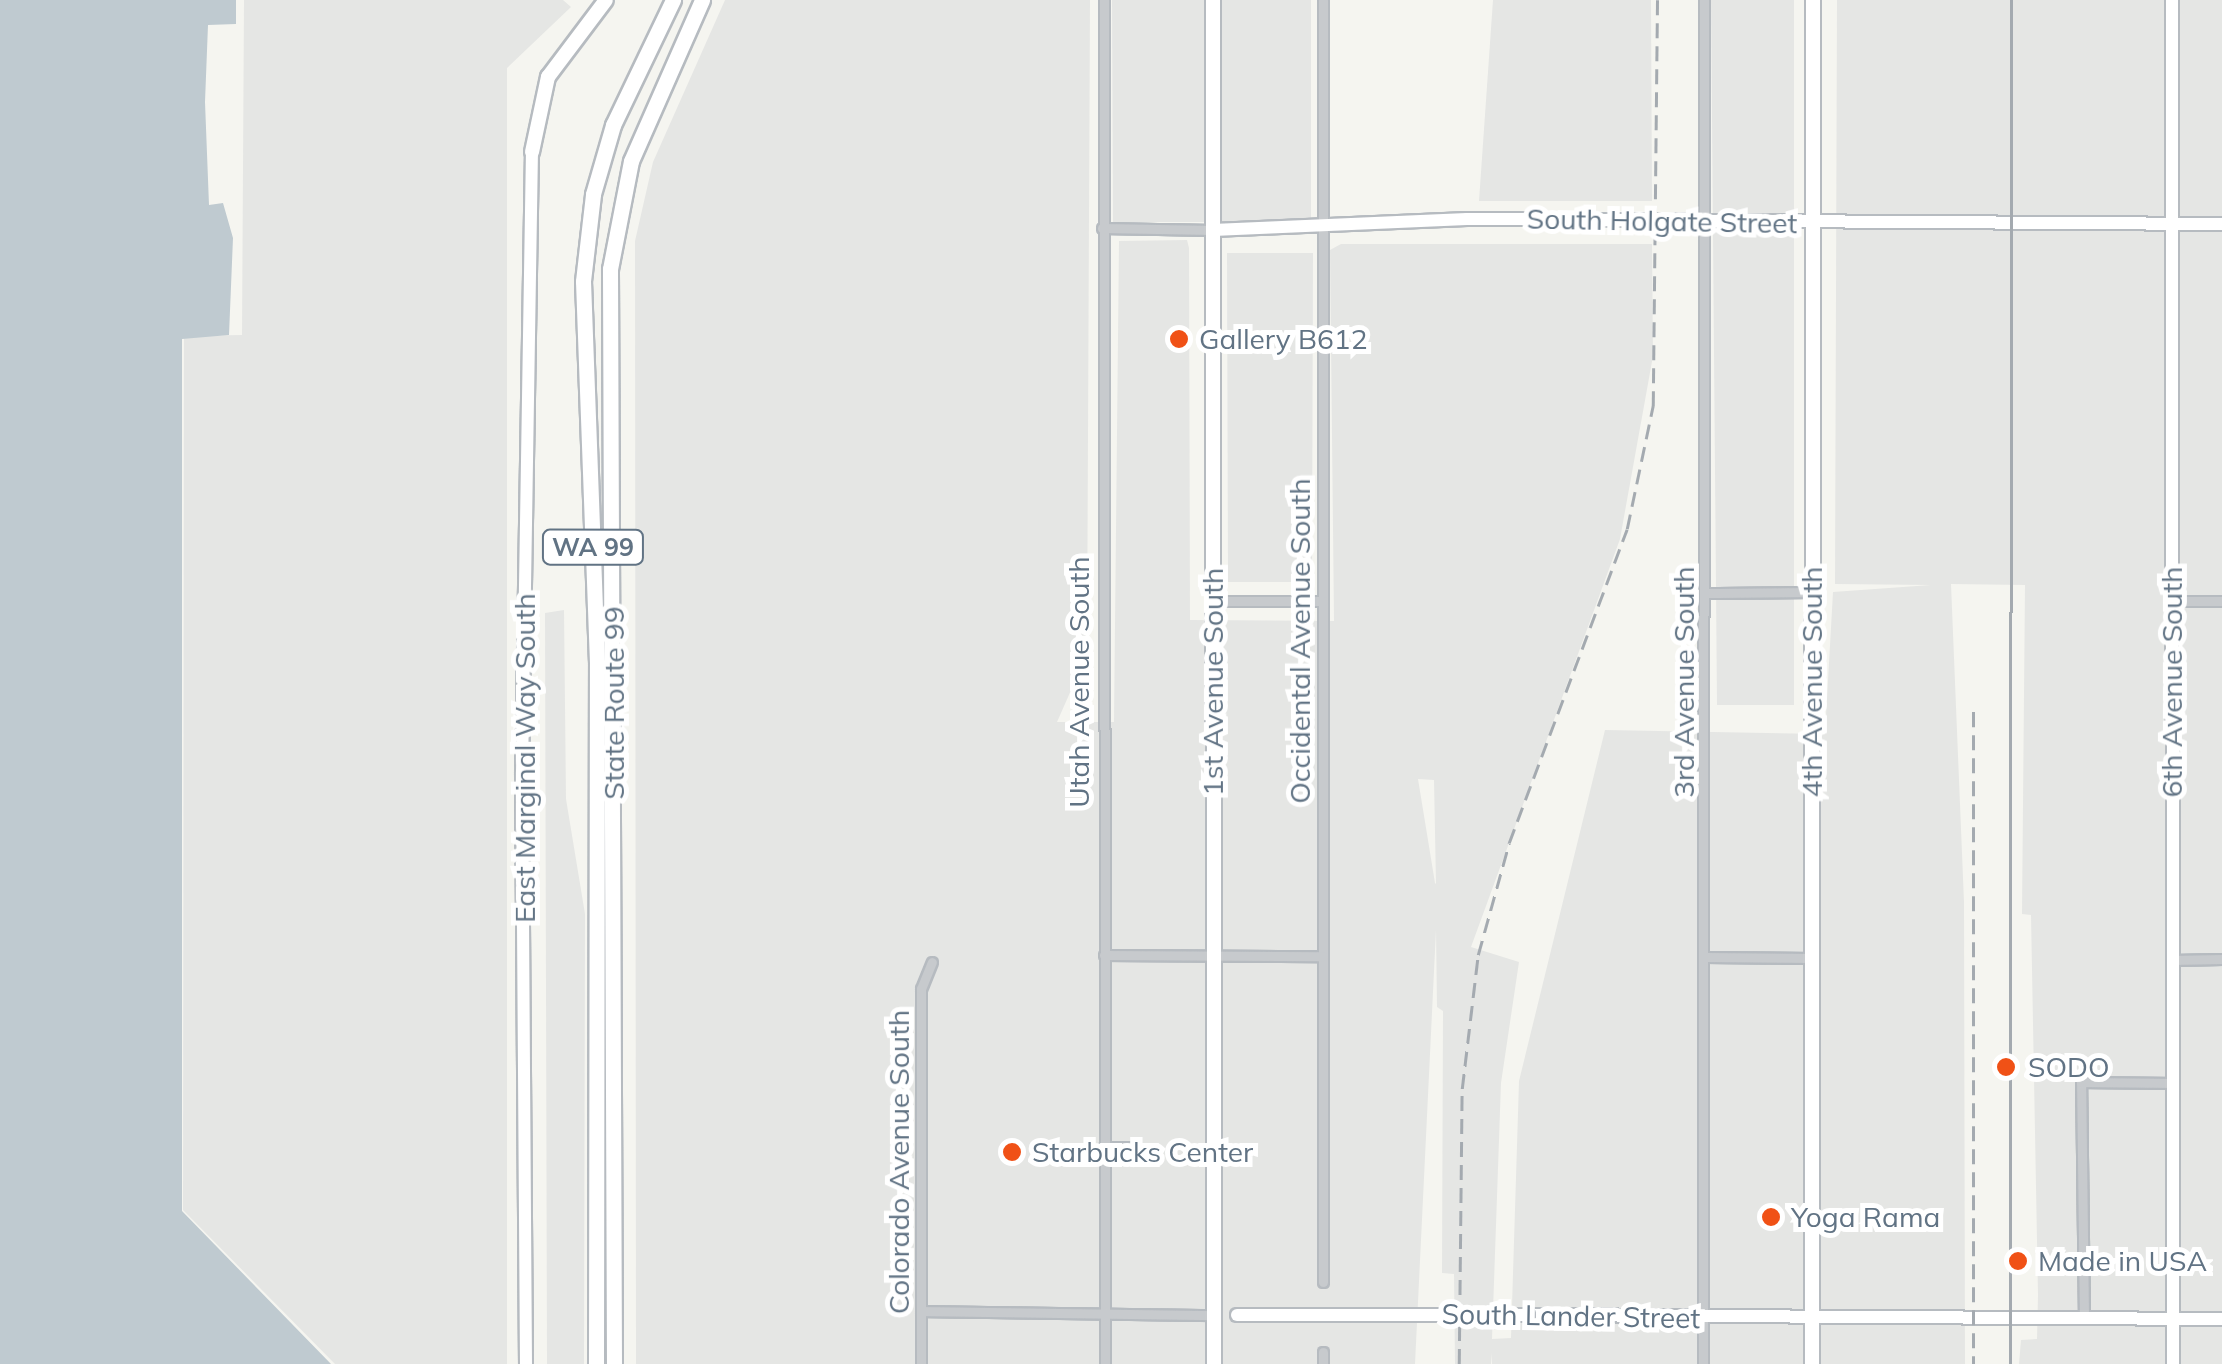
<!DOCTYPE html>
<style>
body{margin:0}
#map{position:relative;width:2222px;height:1364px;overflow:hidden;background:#f5f5f0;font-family:Mulish,sans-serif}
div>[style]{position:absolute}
.built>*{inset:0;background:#e5e6e4}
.water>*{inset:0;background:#bfcad0}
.roads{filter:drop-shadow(2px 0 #b6bbc0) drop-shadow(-2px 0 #b6bbc0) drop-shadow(0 2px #b6bbc0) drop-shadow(0 -2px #b6bbc0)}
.street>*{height:9px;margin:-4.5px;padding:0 4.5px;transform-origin:4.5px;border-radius:4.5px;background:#c7cacd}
.secondary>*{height:12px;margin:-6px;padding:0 6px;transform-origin:6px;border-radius:6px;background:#fff}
.primary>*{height:14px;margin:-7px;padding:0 7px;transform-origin:7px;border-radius:7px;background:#fff}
.highway>*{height:15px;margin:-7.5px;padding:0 7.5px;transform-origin:7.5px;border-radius:7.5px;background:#fff}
.tram>*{height:2.5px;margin:-1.25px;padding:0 1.25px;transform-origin:1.25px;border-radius:1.25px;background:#a4aab0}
.rail>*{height:2.5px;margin-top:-1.25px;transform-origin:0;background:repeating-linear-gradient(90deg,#a4aab0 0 15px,transparent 0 23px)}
.bridges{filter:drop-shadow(2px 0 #b6bbc0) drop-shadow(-2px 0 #b6bbc0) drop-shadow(0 2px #b6bbc0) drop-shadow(0 -2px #b6bbc0)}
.secondary-bridge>*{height:12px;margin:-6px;padding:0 6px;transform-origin:6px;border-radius:6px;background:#fff}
.dots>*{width:28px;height:28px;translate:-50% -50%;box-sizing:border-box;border:5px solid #fff;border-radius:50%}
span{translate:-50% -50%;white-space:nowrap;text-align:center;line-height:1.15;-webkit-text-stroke:10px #fff;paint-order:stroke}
.shield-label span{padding:2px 8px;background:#fff;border:2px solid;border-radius:8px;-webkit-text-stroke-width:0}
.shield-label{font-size:25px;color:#617384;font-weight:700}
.street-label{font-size:28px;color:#617384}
.poi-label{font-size:28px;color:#617384}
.left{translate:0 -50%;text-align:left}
</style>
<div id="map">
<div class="built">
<i style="clip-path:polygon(244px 0,563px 0,571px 7px,507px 68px,507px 1364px,335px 1364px,183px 1210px,184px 336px,242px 335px)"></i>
<i style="clip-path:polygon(evenodd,725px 0,1090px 0,1087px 654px,1057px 722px,1114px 722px,1119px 241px,1187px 240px,1189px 248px,1190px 620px,1334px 621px,1330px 250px,1341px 244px,1652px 244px,1653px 356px,1620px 539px,1471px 947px,1519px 962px,1501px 1083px,1492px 1339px,1511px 1338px,1519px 1081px,1605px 730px,1825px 734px,1833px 592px,1931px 585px,1835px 584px,1837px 0,2222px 0,2222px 1364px,2019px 1364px,2021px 1340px,2037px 1339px,2038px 1295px,2031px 915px,2022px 914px,2025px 585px,1951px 584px,1964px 902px,1965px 1364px,1492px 1364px,1492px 1353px,1491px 1364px,1455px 1364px,1454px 1274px,1442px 1273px,1443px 1011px,1437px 1007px,1436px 930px,1415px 1364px,636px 1364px,635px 241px,653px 162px,725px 0,1418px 779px,1434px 780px,1436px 884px,1435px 883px,1418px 779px)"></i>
<i style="clip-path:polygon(1112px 0,1311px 0,1311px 222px,1113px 222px)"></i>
<i style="clip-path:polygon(1493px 0,1651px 0,1652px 201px,1479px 201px)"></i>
<i style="clip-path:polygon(1711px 0,1794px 0,1794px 705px,1717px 705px)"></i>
<i style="clip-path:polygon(1227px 253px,1313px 253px,1312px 582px,1228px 582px)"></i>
<i style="clip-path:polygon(564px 610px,566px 799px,585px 914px,584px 1364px,547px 1364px,545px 613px)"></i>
</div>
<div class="water">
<i style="clip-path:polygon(0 0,236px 0,236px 24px,208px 25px,205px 102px,209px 205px,223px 203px,233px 238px,229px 335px,182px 339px,182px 1211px,331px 1364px,0 1364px)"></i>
</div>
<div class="roads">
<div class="street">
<i style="left:1104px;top:0;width:1364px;rotate:89.96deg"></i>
<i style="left:1323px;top:0;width:1282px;rotate:90deg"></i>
<i style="left:1102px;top:228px;width:111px;rotate:1deg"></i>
<i style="left:1707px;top:593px;width:105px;rotate:-0.5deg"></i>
<i style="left:1212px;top:601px;width:111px"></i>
<i style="left:2171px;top:601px;width:51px"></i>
<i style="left:1104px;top:955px;width:219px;rotate:0.3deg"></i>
<i style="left:1706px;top:957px;width:106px;rotate:0.5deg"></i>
<i style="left:2172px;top:960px;width:50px;rotate:-1.1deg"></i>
<i style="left:1104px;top:1147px;width:27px"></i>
<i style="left:921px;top:1311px;width:293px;rotate:0.8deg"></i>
<i style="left:2084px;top:1319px;width:237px;rotate:-90.7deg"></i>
<i style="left:2081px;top:1082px;width:91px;rotate:0.6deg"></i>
<i style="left:1323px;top:1352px;width:12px;rotate:90deg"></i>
<i style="left:921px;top:1364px;width:375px;rotate:-90deg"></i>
<i style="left:921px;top:989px;width:29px;rotate:-68deg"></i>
<i style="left:1703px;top:1364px;width:1364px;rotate:-89.96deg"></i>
</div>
<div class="secondary">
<i style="left:2172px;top:0;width:1364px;rotate:89.96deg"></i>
<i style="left:1213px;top:230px;width:254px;rotate:-2.5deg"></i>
<i style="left:1467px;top:219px;width:755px;rotate:0.38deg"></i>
<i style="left:1528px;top:1315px;width:694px;rotate:0.33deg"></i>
<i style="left:526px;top:1364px;width:592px;rotate:-90.39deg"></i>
<i style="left:522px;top:772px;width:620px;rotate:-89.08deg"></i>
</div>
<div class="primary">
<i style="left:1213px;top:0;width:1364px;rotate:89.96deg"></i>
<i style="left:532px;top:152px;width:77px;rotate:-78deg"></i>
<i style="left:548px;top:77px;width:96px;rotate:-53deg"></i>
<i style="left:1812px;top:1364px;width:1364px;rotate:-89.96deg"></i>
</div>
<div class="highway">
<i style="left:596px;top:1364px;width:701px;rotate:-89.92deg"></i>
<i style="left:597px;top:663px;width:382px;rotate:-92.1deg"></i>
<i style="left:583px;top:281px;width:88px;rotate:-83.4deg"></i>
<i style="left:593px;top:194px;width:72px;rotate:-73.8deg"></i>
<i style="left:613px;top:125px;width:139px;rotate:-64.4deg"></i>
<i style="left:614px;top:1364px;width:1095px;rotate:-90.21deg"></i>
<i style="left:610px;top:269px;width:110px;rotate:-79deg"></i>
<i style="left:631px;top:161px;width:176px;rotate:-66.2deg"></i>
</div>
</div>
<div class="tram">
<i style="left:2010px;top:1364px;width:1364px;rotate:-89.96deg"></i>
</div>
<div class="rail">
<i style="left:1974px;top:712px;width:652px;rotate:90deg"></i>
<i style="left:1459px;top:1364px;width:275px;rotate:-89.4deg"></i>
<i style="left:1462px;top:1089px;width:135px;rotate:-83.2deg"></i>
<i style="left:1478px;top:955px;width:116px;rotate:-74.5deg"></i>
<i style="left:1509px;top:843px;width:335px;rotate:-69.4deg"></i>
<i style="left:1627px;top:529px;width:126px;rotate:-78.1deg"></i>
<i style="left:1653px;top:406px;width:406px;rotate:-89.4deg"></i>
</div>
<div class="bridges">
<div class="secondary-bridge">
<i style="left:1237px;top:1315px;width:291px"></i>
</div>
</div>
<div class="dots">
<i style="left:1179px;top:339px;background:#f05116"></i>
<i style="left:2006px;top:1067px;background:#f05116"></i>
<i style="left:1012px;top:1152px;background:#f05116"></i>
<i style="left:1771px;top:1217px;background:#f05116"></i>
<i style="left:2018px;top:1261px;background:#f05116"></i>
</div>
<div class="shield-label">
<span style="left:593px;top:547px">WA 99</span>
</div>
<div class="street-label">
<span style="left:1662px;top:221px;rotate:1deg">South Holgate Street</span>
<span style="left:1300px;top:641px;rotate:-90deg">Occidental Avenue South</span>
<span style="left:1079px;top:682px;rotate:-90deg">Utah Avenue South</span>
<span style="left:1213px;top:682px;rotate:-90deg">1st Avenue South</span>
<span style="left:1684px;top:682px;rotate:-90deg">3rd Avenue South</span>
<span style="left:1812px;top:682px;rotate:-90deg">4th Avenue South</span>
<span style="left:2172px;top:682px;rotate:-90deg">6th Avenue South</span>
<span style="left:614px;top:703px;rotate:-90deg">State Route 99</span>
<span style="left:525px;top:758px;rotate:-90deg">East Marginal Way South</span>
<span style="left:899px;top:1162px;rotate:-90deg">Colorado Avenue South</span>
<span style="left:1571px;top:1316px;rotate:1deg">South Lander Street</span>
</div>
<div class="poi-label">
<span class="left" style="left:1199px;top:339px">Gallery B612</span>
<span class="left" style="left:2028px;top:1067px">SODO</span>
<span class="left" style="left:1032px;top:1152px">Starbucks Center</span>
<span class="left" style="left:1791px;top:1217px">Yoga Rama</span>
<span class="left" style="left:2038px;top:1261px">Made in USA</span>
</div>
</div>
